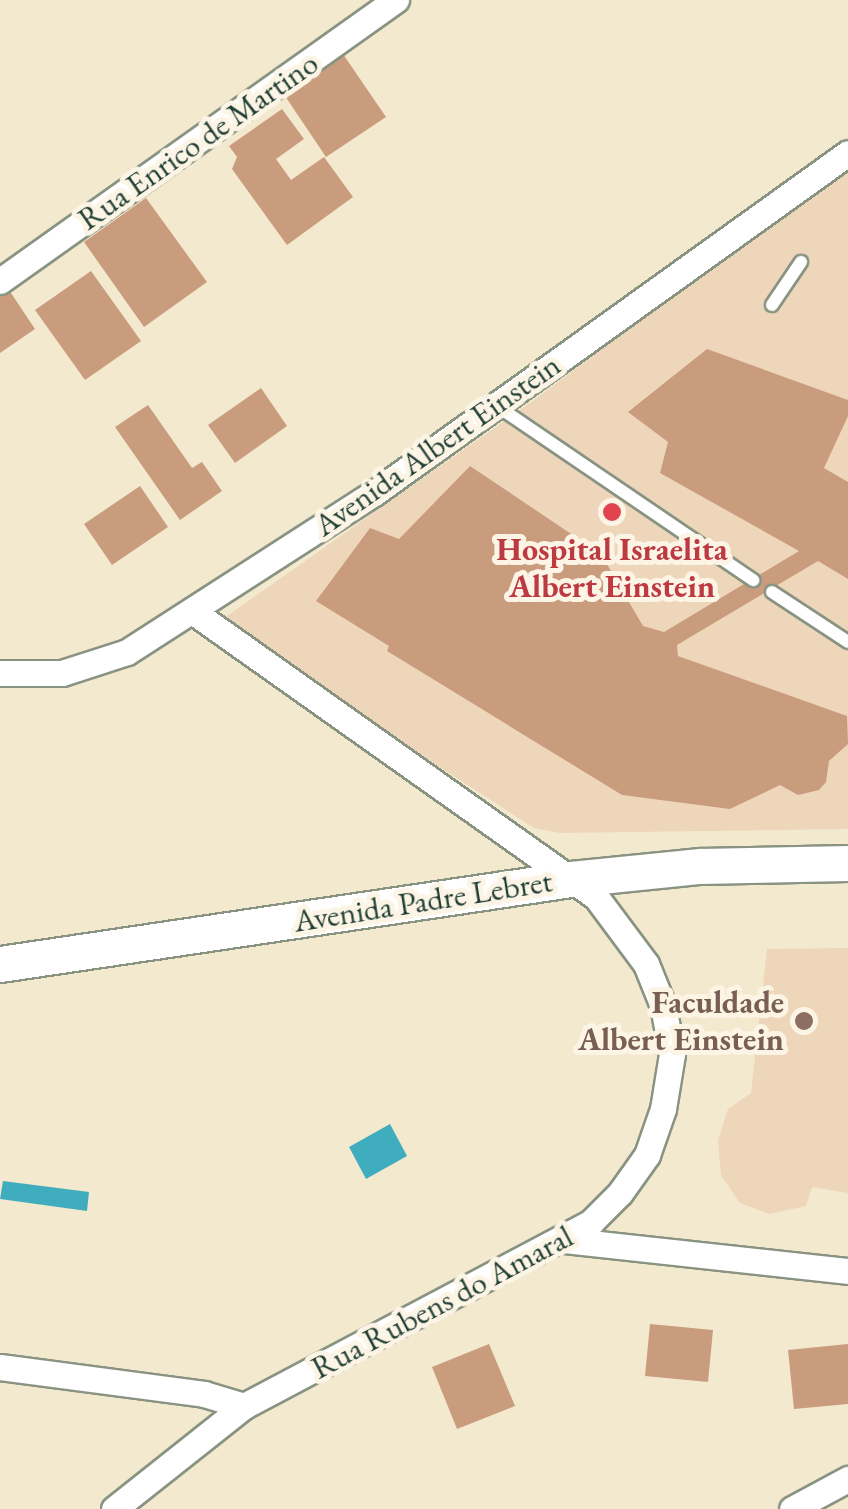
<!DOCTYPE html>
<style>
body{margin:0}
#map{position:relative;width:848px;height:1509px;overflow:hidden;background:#f3e9cf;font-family:"EB Garamond",serif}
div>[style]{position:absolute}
.built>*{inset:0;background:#eed6bb}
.water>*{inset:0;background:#40adbe}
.building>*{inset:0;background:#ca9c7e}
.roads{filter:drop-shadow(2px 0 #899382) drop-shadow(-2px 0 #899382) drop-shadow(0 2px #899382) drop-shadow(0 -2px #899382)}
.service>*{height:12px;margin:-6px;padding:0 6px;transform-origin:6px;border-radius:6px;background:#fff}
.minor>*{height:25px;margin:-12.5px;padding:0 12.5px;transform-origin:12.5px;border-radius:12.5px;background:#fff}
.secondary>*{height:35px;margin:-17.5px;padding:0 17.5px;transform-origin:17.5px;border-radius:17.5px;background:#fff}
.dots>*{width:28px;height:28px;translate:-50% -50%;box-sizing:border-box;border:5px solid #fcf5e5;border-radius:50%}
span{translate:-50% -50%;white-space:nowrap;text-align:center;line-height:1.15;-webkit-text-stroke:10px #fcf5e5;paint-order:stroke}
.street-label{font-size:32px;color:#1f3d34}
.health-label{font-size:32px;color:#be3a42;font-weight:700}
.education-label{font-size:32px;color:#785e54;font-weight:700}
.right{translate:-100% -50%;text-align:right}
</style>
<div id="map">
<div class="built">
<i style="clip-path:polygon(848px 163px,848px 829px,560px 833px,534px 828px,217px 623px,534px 400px)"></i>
<i style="clip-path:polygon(848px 948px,848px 1193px,812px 1187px,806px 1206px,769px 1214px,740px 1203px,721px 1175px,718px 1140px,728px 1109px,751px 1093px,767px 949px)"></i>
</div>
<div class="water">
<i style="clip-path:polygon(390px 1124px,407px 1156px,366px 1179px,349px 1147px)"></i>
<i style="clip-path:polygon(3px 1181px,89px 1192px,87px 1211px,0 1199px)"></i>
</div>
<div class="building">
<i style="clip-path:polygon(343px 54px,386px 117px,326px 157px,283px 93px)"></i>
<i style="clip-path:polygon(282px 109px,304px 139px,276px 159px,291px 180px,324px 157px,353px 197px,287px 245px,232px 169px,237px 157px,229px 146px)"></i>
<i style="clip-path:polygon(146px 198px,207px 282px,144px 327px,84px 242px)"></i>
<i style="clip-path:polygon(91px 271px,141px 341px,85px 380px,35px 310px)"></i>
<i style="clip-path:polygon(9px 290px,35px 329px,0 353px,0 296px)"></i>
<i style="clip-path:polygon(707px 349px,848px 400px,848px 416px,824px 468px,848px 482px,848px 579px,818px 561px,677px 645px,678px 656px,847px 716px,848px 744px,829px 761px,826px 782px,819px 790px,798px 795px,780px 785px,730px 809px,622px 795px,387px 651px,389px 646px,316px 601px,370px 528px,399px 539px,470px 466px,601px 554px,643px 626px,664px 632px,799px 551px,660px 473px,668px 442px,628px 412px)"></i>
<i style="clip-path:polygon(261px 388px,287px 426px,235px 463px,208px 425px)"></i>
<i style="clip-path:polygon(148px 405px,192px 468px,202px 462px,222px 491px,180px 520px,115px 427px)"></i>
<i style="clip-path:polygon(140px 486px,168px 527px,112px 565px,84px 524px)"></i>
<i style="clip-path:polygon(650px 1324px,713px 1330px,708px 1382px,645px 1376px)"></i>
<i style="clip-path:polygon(489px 1344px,515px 1406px,457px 1429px,432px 1367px)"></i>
<i style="clip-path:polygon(848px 1344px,848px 1404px,794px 1409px,788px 1350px)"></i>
</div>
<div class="roads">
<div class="service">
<i style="left:772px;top:305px;width:52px;rotate:-56deg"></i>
<i style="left:497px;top:406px;width:310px;rotate:34.2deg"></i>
<i style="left:772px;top:592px;width:91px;rotate:33.3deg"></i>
</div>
<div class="minor">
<i style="left:0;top:281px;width:486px;rotate:-35.4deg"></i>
<i style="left:0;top:673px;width:62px"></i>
<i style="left:62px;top:673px;width:68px;rotate:-17.9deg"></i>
<i style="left:127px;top:652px;width:294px;rotate:-32.8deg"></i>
<i style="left:374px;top:493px;width:583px;rotate:-35.65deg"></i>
<i style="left:563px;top:1240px;width:287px;rotate:6.2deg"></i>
<i style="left:0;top:1367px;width:206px;rotate:7.5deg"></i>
<i style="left:204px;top:1394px;width:42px;rotate:16.7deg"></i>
<i style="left:114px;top:1509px;width:166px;rotate:-38.4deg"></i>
<i style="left:244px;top:1406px;width:393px;rotate:-27.9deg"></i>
<i style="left:591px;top:1222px;width:41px;rotate:-45deg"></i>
<i style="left:620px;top:1193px;width:47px;rotate:-54.6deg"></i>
<i style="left:647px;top:1155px;width:49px;rotate:-70.8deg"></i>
<i style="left:663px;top:1109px;width:56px;rotate:-80.7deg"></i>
<i style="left:672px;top:1054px;width:49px;rotate:-100.6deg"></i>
<i style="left:663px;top:1006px;width:45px;rotate:-112deg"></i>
<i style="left:646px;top:964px;width:84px;rotate:-126.7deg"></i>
<i style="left:596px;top:897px;width:495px;rotate:-144.7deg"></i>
<i style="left:792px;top:1509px;width:64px;rotate:-28.2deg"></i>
</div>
<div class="secondary">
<i style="left:0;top:964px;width:577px;rotate:-8.47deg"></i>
<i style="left:571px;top:879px;width:130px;rotate:-5.8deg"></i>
<i style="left:700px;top:866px;width:148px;rotate:-1.2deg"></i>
</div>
</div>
<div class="dots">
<i style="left:612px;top:512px;background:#e0444e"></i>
<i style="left:804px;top:1021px;background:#8d6e63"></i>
</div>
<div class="street-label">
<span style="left:198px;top:141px;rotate:-35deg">Rua Enrico de Martino</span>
<span style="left:437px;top:445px;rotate:-35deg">Avenida Albert Einstein</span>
<span style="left:423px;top:901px;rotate:-9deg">Avenida Padre Lebret</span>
<span style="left:442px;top:1302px;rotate:-28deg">Rua Rubens do Amaral</span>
</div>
<div class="health-label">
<span style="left:612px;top:568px">Hospital Israelita<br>Albert Einstein</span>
</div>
<div class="education-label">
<span class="right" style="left:784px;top:1021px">Faculdade<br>Albert Einstein</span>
</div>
</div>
